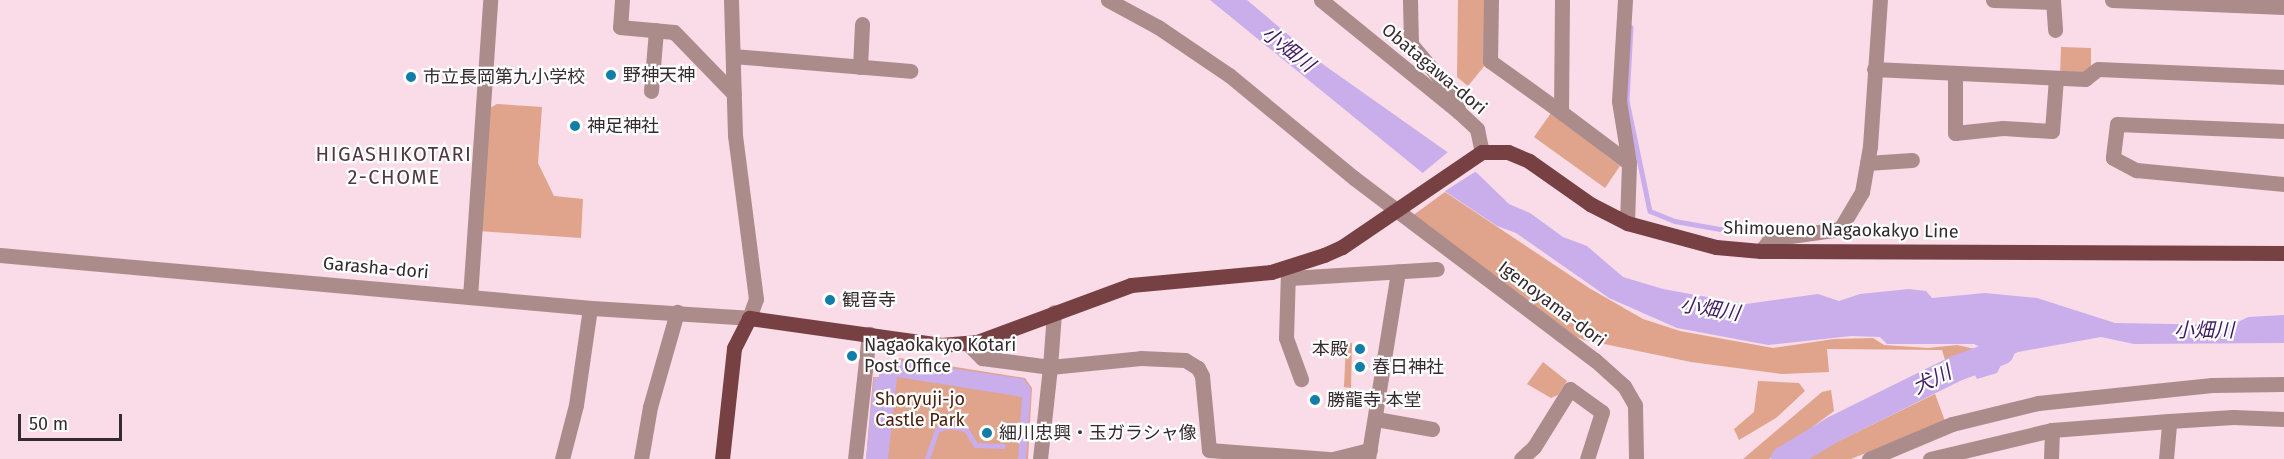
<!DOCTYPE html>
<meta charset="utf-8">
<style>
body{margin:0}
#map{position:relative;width:2284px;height:459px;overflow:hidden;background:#f9dce7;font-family:"Fira Sans","Noto Sans JP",sans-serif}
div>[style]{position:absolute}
.green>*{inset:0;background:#e0a38b}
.water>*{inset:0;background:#c9aeeb}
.pier>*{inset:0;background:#f9dce7}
.stream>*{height:4.5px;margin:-2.25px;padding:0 2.25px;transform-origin:2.25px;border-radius:2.25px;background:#c9aeeb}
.river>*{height:26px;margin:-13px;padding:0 13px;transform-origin:13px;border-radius:13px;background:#c9aeeb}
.minor>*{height:15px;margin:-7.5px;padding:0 7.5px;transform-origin:7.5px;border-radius:7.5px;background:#ac8b8b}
.major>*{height:15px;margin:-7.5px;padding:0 7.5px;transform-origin:7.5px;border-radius:7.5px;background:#774043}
.dots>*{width:16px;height:16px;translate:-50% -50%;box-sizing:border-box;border:3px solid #fff;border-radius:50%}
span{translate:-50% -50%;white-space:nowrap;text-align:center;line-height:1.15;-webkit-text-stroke:4.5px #fff;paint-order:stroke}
.street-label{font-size:18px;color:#352a2e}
.poi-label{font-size:18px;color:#352a2e}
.left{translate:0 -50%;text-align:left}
.right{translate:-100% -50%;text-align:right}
.park-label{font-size:18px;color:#491e0c}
.water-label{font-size:20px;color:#401b61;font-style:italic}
.neighbourhood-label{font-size:20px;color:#4f3841;letter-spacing:1.5px}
.scale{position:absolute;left:18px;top:414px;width:104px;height:27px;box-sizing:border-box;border:3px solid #352a2e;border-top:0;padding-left:8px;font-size:18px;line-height:21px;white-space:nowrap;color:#352a2e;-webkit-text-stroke:4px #fff;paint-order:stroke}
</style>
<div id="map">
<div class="green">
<i style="clip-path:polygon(1458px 0,1487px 0,1486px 64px,1468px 86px,1457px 77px)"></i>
<i style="clip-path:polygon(2061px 47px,2091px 48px,2091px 69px,2082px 77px,2060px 76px)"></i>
<i style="clip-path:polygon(497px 104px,542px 107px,538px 163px,554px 196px,583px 199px,581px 238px,479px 231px,486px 110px)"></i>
<i style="clip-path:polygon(1551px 113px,1620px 166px,1605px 188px,1534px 137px)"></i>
<i style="clip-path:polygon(1445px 192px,1589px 288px,1643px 319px,1680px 331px,1773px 348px,1834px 339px,1873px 338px,1884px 345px,1928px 348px,1957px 345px,1984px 351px,1946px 363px,1942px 350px,1827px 349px,1829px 372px,1782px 374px,1691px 362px,1585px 340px,1576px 337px,1412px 216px)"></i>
<i style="clip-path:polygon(1346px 343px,1352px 343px,1351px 388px,1344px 387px)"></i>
<i style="clip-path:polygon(899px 358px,1025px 378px,1032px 388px,1028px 459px,866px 459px,873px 377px,879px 377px,879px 370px)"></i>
<i style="clip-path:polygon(1543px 362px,1567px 381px,1558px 395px,1551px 398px,1527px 384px)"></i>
<i style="clip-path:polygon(1758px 381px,1799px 383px,1805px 391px,1776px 418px,1739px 440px,1734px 429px,1754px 412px)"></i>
<i style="clip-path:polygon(1831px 390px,1834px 411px,1769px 459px,1743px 459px,1822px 392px)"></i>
<i style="clip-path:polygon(1935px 394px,1945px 421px,1851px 459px,1802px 459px)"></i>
</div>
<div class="water">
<i style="clip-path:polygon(1210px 0,1247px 0,1324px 65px,1477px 173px,1509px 204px,1530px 213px,1563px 237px,1587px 246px,1623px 277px,1663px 289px,1746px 304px,1818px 294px,1839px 301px,1860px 294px,1909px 289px,1926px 291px,1932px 298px,1985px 293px,2037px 298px,2115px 323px,2232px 325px,2248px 317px,2284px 315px,2284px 343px,2134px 344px,2101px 337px,2018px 352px,2004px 359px,1997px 373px,1977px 379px,1966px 358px,1986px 350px,1974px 344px,1887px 344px,1880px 337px,1851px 336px,1768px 345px,1677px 328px,1609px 298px,1516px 233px,1497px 226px,1446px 192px)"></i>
<i style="clip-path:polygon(901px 361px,1024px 379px,1031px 389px,1026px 459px,1018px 459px,1022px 397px,897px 377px,888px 459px,866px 459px,874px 377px,879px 378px,880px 370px,890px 362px)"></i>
</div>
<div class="pier">
<i style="clip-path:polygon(1448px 152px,1478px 170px,1442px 193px,1419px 176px)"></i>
</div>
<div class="stream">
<i style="left:1631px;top:27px;width:74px;rotate:93.1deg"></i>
<i style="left:1627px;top:101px;width:112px;rotate:78.2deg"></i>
<i style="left:1650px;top:211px;width:27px;rotate:22deg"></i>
<i style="left:1675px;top:221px;width:63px;rotate:10.1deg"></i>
<i style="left:927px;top:459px;width:31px;rotate:-71deg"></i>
<i style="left:937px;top:430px;width:13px;rotate:-18deg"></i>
<i style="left:949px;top:426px;width:17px;rotate:10deg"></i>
<i style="left:966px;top:429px;width:19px;rotate:58deg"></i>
<i style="left:976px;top:445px;width:27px;rotate:2deg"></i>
</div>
<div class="river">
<i style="left:1784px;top:459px;width:58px;rotate:-31deg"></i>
<i style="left:1834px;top:429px;width:137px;rotate:-26.4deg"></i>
<i style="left:1957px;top:368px;width:47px;rotate:-20deg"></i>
</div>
<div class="minor">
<i style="left:622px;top:0;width:27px;rotate:94deg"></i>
<i style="left:620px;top:27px;width:54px;rotate:5.3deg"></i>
<i style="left:674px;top:32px;width:86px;rotate:45.9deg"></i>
<i style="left:1108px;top:0;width:57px;rotate:28.4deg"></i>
<i style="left:1158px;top:27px;width:86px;rotate:34.1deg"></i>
<i style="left:1229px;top:75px;width:162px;rotate:39.5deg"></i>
<i style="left:1354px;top:178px;width:302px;rotate:37.1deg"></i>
<i style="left:1595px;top:360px;width:39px;rotate:42deg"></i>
<i style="left:1624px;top:386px;width:22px;rotate:60deg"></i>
<i style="left:1635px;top:405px;width:54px;rotate:88.9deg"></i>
<i style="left:1321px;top:0;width:178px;rotate:39.1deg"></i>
<i style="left:1459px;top:112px;width:25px;rotate:43deg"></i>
<i style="left:1477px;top:129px;width:24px;rotate:78deg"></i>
<i style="left:1410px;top:0;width:44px;rotate:88.7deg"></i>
<i style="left:1411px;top:44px;width:65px;rotate:50deg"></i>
<i style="left:1453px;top:94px;width:19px;rotate:72deg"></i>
<i style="left:1491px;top:0;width:61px;rotate:90.9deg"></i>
<i style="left:1490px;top:61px;width:87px;rotate:35.7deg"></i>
<i style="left:1562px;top:0;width:112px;rotate:90.5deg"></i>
<i style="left:1561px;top:112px;width:85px;rotate:36.9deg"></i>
<i style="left:1625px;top:0;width:101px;rotate:93.4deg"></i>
<i style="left:1619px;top:101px;width:63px;rotate:80.8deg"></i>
<i style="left:1629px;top:163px;width:60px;rotate:91.9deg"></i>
<i style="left:1993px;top:0;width:60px;rotate:1.9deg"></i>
<i style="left:2053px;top:0;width:30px;rotate:86deg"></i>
<i style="left:2112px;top:0;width:172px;rotate:2.3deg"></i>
<i style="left:733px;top:56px;width:178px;rotate:4.8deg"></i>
<i style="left:860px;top:67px;width:43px;rotate:-87.3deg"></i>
<i style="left:1874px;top:69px;width:211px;rotate:2.7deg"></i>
<i style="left:2085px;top:79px;width:16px;rotate:-38deg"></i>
<i style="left:2098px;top:69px;width:186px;rotate:2.5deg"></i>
<i style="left:1955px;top:73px;width:60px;rotate:90deg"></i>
<i style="left:1955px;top:133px;width:48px;rotate:-5.9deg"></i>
<i style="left:2003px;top:128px;width:49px;rotate:3.5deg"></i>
<i style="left:2052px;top:131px;width:53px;rotate:-85.7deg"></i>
<i style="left:651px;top:91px;width:61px;rotate:-85.3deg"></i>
<i style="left:2284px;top:131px;width:167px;rotate:-177.6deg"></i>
<i style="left:2117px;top:124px;width:34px;rotate:97deg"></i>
<i style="left:2113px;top:158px;width:26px;rotate:28deg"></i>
<i style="left:2136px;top:170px;width:149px;rotate:5.4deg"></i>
<i style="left:1867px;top:163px;width:45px;rotate:-3.8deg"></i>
<i style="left:1761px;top:251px;width:15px;rotate:-53deg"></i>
<i style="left:1770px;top:239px;width:71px;rotate:-8.1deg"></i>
<i style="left:1840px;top:229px;width:43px;rotate:-59.3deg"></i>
<i style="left:1862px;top:192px;width:47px;rotate:-80.1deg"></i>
<i style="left:1870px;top:146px;width:146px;rotate:-86.1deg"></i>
<i style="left:0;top:255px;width:594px;rotate:5.12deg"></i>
<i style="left:592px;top:308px;width:157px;rotate:3.6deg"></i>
<i style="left:749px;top:318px;width:20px;rotate:-70deg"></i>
<i style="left:756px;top:299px;width:165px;rotate:-97.3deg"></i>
<i style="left:735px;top:135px;width:135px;rotate:-91.7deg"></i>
<i style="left:1288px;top:271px;width:67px;rotate:91.7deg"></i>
<i style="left:1286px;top:338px;width:44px;rotate:69.9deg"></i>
<i style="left:1290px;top:278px;width:147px;rotate:-3.5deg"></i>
<i style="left:470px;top:297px;width:298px;rotate:-86.1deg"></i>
<i style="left:968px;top:344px;width:20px;rotate:45deg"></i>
<i style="left:982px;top:358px;width:69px;rotate:7.5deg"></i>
<i style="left:1050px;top:367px;width:55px;rotate:-85.8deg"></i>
<i style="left:1376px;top:419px;width:57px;rotate:10.1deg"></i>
<i style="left:562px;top:459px;width:56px;rotate:-75.5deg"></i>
<i style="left:576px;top:405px;width:98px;rotate:-81.8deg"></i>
<i style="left:641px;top:459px;width:53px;rotate:-80.2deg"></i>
<i style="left:650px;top:407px;width:99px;rotate:-74.1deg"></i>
<i style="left:855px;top:459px;width:126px;rotate:-83.6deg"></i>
<i style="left:1040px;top:459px;width:93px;rotate:-83.8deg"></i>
<i style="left:1050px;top:367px;width:91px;rotate:-5.6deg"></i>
<i style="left:1141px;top:358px;width:44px;rotate:2.6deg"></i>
<i style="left:1185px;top:360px;width:15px;rotate:32deg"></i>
<i style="left:1198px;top:368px;width:9px;rotate:63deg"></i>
<i style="left:1202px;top:376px;width:74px;rotate:84.6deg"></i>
<i style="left:1209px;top:450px;width:120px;rotate:4.3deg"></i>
<i style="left:1333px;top:459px;width:38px;rotate:-14deg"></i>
<i style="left:1368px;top:459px;width:190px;rotate:-80.9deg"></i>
<i style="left:1521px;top:459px;width:18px;rotate:-43deg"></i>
<i style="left:1534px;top:447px;width:68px;rotate:-58.2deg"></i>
<i style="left:1570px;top:389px;width:39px;rotate:36deg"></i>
<i style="left:1602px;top:412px;width:49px;rotate:107.7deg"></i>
<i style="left:1869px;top:459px;width:90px;rotate:-22.9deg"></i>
<i style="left:1952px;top:424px;width:89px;rotate:-13.7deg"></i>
<i style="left:2038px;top:403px;width:175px;rotate:-5.9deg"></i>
<i style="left:2212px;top:385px;width:72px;rotate:-0.8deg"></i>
<i style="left:1930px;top:459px;width:125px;rotate:-13.4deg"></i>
<i style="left:2052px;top:430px;width:117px;rotate:-4.4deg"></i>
<i style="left:2051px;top:459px;width:29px;rotate:-88deg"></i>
<i style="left:2166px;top:459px;width:38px;rotate:-85deg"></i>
<i style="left:2169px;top:421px;width:64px;rotate:-3.6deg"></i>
<i style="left:2233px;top:417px;width:51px;rotate:2.2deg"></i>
</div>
<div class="major">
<i style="left:722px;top:459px;width:112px;rotate:-83.8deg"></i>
<i style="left:734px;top:348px;width:34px;rotate:-63deg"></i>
<i style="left:749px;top:318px;width:194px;rotate:8deg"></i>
<i style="left:941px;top:345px;width:36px;rotate:-5deg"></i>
<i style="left:977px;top:342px;width:164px;rotate:-20.3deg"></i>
<i style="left:1131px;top:285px;width:141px;rotate:-5.3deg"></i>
<i style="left:1271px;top:272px;width:56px;rotate:-17.8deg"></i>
<i style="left:1324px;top:255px;width:20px;rotate:-24deg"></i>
<i style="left:1342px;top:247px;width:169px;rotate:-34.2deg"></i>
<i style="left:1482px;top:152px;width:26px"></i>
<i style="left:1508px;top:152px;width:23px;rotate:23deg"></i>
<i style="left:1529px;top:161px;width:75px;rotate:35.2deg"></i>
<i style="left:1590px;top:204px;width:42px;rotate:27.2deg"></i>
<i style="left:1627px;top:223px;width:92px;rotate:15.1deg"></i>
<i style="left:1716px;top:247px;width:45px;rotate:5.1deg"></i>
<i style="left:1761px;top:251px;width:523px;rotate:0.22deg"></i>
</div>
<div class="dots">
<i style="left:611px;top:75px;background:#127da7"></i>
<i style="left:411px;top:77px;background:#127da7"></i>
<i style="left:575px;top:126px;background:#127da7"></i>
<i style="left:830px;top:300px;background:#127da7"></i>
<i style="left:1360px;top:349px;background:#127da7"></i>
<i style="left:852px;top:356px;background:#127da7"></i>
<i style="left:1360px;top:367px;background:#127da7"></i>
<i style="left:1315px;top:400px;background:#127da7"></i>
<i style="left:987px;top:433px;background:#127da7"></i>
</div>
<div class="street-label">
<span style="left:1434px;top:69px;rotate:40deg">Obatagawa-dori</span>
<span style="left:1841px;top:230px;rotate:1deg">Shimoueno Nagaokakyo Line</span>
<span style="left:376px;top:268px;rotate:5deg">Garasha-dori</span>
<span style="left:1552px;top:304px;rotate:37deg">Igenoyama-dori</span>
</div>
<div class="poi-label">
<span class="left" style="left:623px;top:75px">野神天神</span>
<span class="left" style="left:423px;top:77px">市立長岡第九小学校</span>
<span class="left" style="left:587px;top:126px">神足神社</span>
<span class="left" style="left:842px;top:300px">観音寺</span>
<span class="left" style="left:864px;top:356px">Nagaokakyo Kotari<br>Post Office</span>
<span class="right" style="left:1348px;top:349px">本殿</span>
<span class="left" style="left:1372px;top:367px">春日神社</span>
<span class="left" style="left:1327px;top:400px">勝龍寺 本堂</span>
<span class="left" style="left:999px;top:433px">細川忠興・玉ガラシャ像</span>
</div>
<div class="park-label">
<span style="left:920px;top:410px">Shoryuji-jo<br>Castle Park</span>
</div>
<div class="water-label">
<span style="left:1288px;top:49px;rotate:38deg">小畑川</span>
<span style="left:1710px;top:309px;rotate:9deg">小畑川</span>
<span style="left:2204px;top:330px">小畑川</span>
<span style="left:1932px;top:380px;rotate:-26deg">犬川</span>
</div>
<div class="neighbourhood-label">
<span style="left:394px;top:166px">HIGASHIKOTARI<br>2-CHOME</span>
</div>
<div class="scale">50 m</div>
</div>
